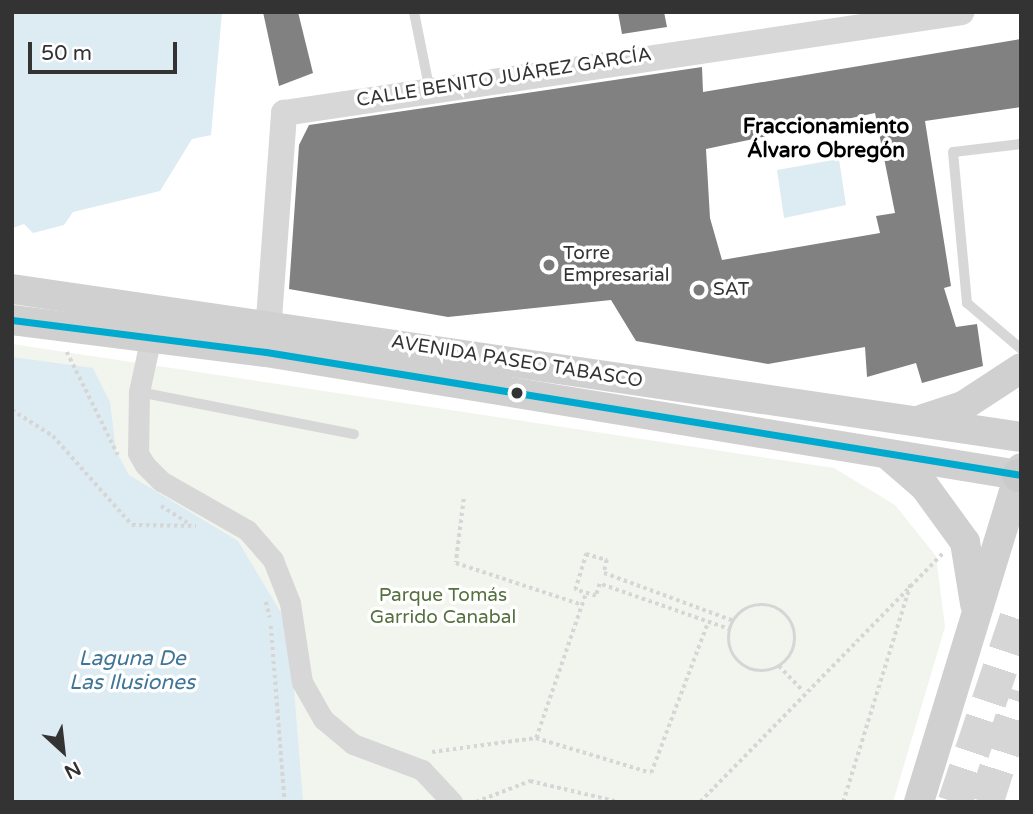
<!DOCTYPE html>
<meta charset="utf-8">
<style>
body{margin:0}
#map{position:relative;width:1033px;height:814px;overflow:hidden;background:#fff;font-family:"Varela Round",sans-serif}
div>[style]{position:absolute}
.green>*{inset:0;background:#f1f5ed}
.water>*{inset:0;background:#ddebf3}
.building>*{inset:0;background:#818181}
.trunk-tunnel>*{height:35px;margin-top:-17.5px;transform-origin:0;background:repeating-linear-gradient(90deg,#d6d6d6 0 35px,transparent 0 53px)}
.path>*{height:3.5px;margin-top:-1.75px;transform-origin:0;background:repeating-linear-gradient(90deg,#d6d6d6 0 3.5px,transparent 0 7px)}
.path>.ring{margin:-1.75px;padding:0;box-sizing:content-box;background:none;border:3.5px solid #d6d6d6;border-radius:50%}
.service>*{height:10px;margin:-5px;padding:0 5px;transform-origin:5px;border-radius:5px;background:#d7d7d7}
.minor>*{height:21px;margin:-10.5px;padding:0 10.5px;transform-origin:10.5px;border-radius:10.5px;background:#d7d7d7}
.tertiary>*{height:26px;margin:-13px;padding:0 13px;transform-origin:13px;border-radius:13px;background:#d7d7d7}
.secondary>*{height:30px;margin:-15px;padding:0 15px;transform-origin:15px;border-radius:15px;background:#d0d0d0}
.primary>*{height:33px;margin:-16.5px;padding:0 16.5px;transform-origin:16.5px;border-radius:16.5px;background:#cacaca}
.bus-1>*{height:7px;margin:-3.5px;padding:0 3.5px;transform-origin:3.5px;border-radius:3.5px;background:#00a9ce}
.dots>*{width:19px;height:19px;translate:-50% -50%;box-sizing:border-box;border:4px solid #fff;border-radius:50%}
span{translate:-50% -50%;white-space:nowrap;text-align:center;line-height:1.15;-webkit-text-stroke:7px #fff;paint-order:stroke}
.street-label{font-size:19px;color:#333}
.poi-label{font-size:19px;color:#333}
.left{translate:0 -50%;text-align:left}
.park-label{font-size:19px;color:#56703f}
.neighbourhood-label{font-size:21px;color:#000;font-weight:700}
.water-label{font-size:21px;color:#3f7597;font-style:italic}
.frame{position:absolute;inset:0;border:14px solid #333;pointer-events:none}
.north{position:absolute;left:28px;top:716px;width:70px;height:70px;-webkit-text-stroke:5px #fff;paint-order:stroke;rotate:153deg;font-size:19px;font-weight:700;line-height:28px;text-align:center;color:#333}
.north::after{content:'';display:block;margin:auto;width:24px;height:32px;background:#333;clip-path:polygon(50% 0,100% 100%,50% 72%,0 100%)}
.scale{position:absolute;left:28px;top:42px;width:149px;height:32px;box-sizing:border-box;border:4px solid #333;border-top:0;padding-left:9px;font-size:21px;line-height:24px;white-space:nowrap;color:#333;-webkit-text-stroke:5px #fff;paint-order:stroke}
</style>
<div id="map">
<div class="green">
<i style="clip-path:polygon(12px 344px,834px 468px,895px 505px,936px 556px,945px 627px,893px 802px,263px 802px,12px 439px)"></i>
</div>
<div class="water">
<i style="clip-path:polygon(12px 12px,222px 12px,211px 135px,192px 139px,160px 191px,73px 212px,64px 225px,33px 233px,24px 224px,12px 228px)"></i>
<i style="clip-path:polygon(839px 159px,846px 205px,784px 218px,777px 170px)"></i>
<i style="clip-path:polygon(12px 357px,93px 368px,110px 402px,116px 451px,129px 475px,238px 541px,289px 626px,303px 802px,12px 802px)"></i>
</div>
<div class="building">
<i style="clip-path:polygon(263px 12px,298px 12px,313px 73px,279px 86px)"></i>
<i style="clip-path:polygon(618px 12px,664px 12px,667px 27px,622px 34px)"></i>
<i style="clip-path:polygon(evenodd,1021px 39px,1021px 107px,925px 121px,951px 286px,944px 288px,956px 327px,977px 324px,983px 366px,922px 383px,916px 363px,867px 377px,865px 347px,768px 364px,636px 341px,611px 300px,448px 317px,289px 289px,299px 145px,309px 125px,702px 67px,703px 92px,1021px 39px,875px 113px,895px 213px,876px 216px,880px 233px,722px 260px,710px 218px,706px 149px,875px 113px)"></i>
</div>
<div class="trunk-tunnel">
<i style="left:955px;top:802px;width:207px;rotate:-71.4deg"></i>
<i style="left:986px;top:802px;width:116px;rotate:-72.5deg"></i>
</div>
<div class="path">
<i style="left:67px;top:352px;width:115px;rotate:63.7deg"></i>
<i style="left:12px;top:410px;width:49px;rotate:32.4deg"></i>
<i style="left:53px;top:436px;width:119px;rotate:48.4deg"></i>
<i style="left:132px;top:525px;width:64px;rotate:0.9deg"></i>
<i style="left:464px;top:499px;width:64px;rotate:97.1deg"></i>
<i style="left:456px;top:563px;width:133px;rotate:18.4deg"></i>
<i style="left:161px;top:506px;width:31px;rotate:32deg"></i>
<i style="left:266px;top:602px;width:16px;rotate:76deg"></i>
<i class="ring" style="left:729px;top:605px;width:62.5px;height:62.5px"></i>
<i style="left:271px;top:626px;width:177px;rotate:85.5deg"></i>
<i style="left:731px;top:630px;width:139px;rotate:-160.7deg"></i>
<i style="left:600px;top:584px;width:13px;rotate:108deg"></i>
<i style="left:596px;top:596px;width:22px;rotate:-164deg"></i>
<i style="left:575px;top:590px;width:38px;rotate:-73deg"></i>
<i style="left:586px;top:554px;width:22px;rotate:16deg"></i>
<i style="left:607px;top:560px;width:13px;rotate:103deg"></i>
<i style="left:604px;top:573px;width:139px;rotate:20.3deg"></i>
<i style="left:779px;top:666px;width:35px;rotate:46deg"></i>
<i style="left:536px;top:738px;width:153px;rotate:-71deg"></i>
<i style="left:432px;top:752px;width:105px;rotate:-7.7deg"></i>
<i style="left:536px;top:738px;width:120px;rotate:16.9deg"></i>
<i style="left:651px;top:773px;width:161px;rotate:-69.3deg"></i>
<i style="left:476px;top:802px;width:58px;rotate:-21.3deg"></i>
<i style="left:530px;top:781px;width:91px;rotate:13.3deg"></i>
<i style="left:700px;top:802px;width:349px;rotate:-45.7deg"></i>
<i style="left:843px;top:802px;width:229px;rotate:-72.8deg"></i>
</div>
<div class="service">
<i style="left:414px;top:12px;width:81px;rotate:78.6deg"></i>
<i style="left:1021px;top:144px;width:68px;rotate:173.3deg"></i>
<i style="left:953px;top:152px;width:152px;rotate:84.7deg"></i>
<i style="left:967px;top:303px;width:71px;rotate:40.4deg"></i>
<i style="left:139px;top:392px;width:219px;rotate:11.1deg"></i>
</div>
<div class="minor">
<i style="left:150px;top:341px;width:52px;rotate:102.2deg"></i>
<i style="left:139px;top:392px;width:61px;rotate:90.9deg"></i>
<i style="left:138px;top:453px;width:14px;rotate:60deg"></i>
<i style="left:145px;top:465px;width:23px;rotate:45deg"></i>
<i style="left:161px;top:481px;width:99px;rotate:29.7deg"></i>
<i style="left:247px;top:530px;width:40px;rotate:49deg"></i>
<i style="left:273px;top:560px;width:46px;rotate:68.4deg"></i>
<i style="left:290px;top:603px;width:80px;rotate:81.4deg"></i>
<i style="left:302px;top:682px;width:43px;rotate:60.4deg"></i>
<i style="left:323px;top:719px;width:39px;rotate:40deg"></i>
<i style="left:353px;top:744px;width:74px;rotate:20.6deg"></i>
<i style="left:422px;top:770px;width:44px;rotate:46.8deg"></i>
</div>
<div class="tertiary">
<i style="left:267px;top:346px;width:234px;rotate:-85.8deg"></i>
<i style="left:284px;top:113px;width:685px;rotate:-8.47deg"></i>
</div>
<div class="secondary">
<i style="left:12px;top:289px;width:1020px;rotate:8.34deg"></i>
<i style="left:12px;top:320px;width:256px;rotate:7.2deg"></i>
<i style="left:266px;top:352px;width:762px;rotate:9.29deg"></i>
<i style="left:923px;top:419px;width:42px;rotate:-18deg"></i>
<i style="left:963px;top:406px;width:69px;rotate:-33.2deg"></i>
<i style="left:887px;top:454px;width:50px;rotate:41deg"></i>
<i style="left:925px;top:487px;width:68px;rotate:54deg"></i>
<i style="left:965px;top:542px;width:63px;rotate:80.8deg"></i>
<i style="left:919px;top:802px;width:349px;rotate:-73deg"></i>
</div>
<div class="primary">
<i style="left:1018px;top:475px;width:3px"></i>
</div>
<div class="bus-1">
<i style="left:12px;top:320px;width:256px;rotate:7.2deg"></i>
<i style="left:266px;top:352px;width:765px;rotate:9.25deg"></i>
</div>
<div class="dots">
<i style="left:549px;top:265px;background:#7a7a7a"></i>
<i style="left:699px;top:290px;background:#7a7a7a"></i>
<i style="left:517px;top:393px;background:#333"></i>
</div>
<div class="street-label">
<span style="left:504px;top:78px;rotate:-9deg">CALLE BENITO JUÁREZ GARCÍA</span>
<span style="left:517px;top:362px;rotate:9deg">AVENIDA PASEO TABASCO</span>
</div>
<div class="poi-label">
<span class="left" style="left:563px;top:265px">Torre<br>Empresarial</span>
<span class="left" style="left:713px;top:290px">SAT</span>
</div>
<div class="park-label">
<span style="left:443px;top:607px">Parque Tomás<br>Garrido Canabal</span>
</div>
<div class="neighbourhood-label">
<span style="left:826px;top:139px">Fraccionamiento<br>Álvaro Obregón</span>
</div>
<div class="water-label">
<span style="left:132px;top:671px">Laguna De<br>Las Ilusiones</span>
</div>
<div class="frame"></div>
<div class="north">N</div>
<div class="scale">50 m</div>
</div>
